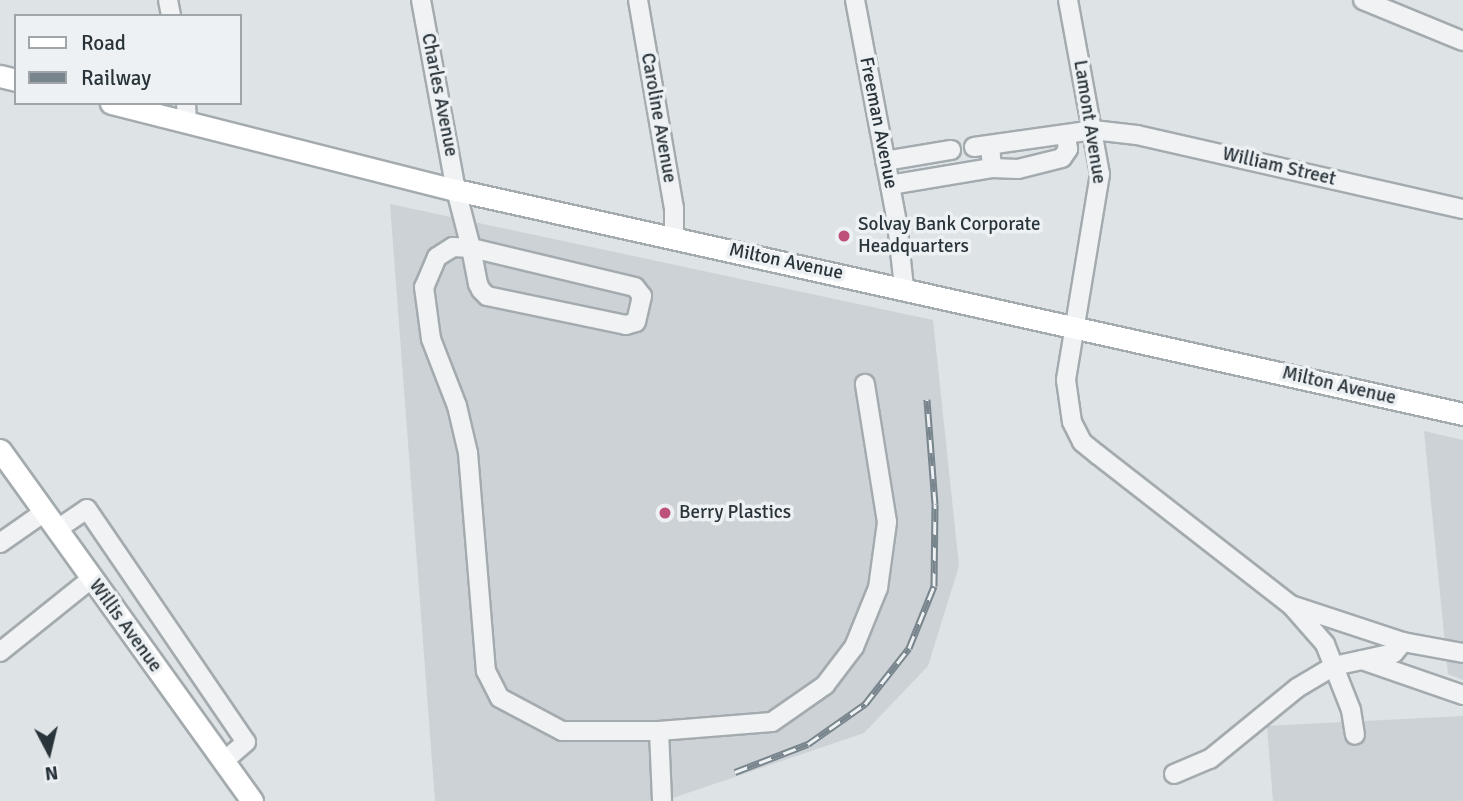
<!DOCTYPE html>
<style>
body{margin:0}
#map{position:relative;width:1463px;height:801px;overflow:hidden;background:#dee3e5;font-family:Signika,sans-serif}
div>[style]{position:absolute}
.built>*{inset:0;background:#ccd2d6}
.roads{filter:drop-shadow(2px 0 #a4abae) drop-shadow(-2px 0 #a4abae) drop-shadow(0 2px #a4abae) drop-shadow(0 -2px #a4abae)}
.minor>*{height:18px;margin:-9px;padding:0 9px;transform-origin:9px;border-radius:9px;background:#f0f2f4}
.major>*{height:21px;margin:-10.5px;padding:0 10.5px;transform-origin:10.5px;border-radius:10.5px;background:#fff}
.rail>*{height:7px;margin-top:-3.5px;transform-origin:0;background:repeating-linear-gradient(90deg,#edf1f3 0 13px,#79858d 0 26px);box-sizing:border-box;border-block:2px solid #79858d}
.dots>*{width:19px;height:19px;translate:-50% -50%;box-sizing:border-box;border:4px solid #edf1f3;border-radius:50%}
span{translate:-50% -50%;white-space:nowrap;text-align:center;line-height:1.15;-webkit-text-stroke:7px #edf1f3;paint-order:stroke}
.street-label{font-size:19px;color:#29333a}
.poi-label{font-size:19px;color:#29333a}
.left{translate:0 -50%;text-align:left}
.legend{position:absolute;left:14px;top:14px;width:228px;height:91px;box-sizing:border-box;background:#edf1f3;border:2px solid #9fa5a9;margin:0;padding:9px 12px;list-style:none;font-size:21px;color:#29333a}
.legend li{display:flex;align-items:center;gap:14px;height:35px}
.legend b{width:35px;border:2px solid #9fa5a9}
.north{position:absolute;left:14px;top:717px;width:70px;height:70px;-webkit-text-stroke:5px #edf1f3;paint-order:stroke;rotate:173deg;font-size:19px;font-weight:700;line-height:28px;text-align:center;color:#29333a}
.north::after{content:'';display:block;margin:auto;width:24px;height:32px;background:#29333a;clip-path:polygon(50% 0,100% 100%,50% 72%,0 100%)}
</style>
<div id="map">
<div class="built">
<i style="clip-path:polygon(390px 204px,933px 320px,959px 566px,928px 666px,864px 733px,664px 801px,435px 801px)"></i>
<i style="clip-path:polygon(1424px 431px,1463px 440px,1463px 680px,1448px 674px)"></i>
<i style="clip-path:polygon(1463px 716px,1463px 801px,1273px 801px,1267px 726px)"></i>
</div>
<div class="roads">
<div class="minor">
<i style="left:168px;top:0;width:16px;rotate:79deg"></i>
<i style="left:421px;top:0;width:193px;rotate:79.6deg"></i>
<i style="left:456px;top:190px;width:60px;rotate:75.5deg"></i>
<i style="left:471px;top:248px;width:37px;rotate:79deg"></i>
<i style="left:478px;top:284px;width:7px;rotate:63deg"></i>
<i style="left:481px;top:290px;width:8px;rotate:45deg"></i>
<i style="left:487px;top:296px;width:142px;rotate:11.8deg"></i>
<i style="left:626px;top:325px;width:10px;rotate:-17deg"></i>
<i style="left:636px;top:322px;width:27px;rotate:-77deg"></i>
<i style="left:642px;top:296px;width:11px;rotate:-128deg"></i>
<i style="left:635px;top:287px;width:169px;rotate:-166.6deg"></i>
<i style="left:471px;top:248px;width:18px;rotate:-177deg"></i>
<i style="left:453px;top:247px;width:19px;rotate:148deg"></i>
<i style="left:437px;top:257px;width:33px;rotate:113deg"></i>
<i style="left:424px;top:287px;width:52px;rotate:82.3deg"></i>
<i style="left:431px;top:339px;width:72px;rotate:68.8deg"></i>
<i style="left:457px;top:406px;width:48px;rotate:76.8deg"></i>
<i style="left:468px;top:453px;width:219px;rotate:85.3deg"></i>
<i style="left:486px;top:671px;width:30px;rotate:63deg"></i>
<i style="left:500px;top:698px;width:70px;rotate:28deg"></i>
<i style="left:562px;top:731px;width:97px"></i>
<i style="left:659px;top:731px;width:113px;rotate:-4.6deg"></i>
<i style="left:772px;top:722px;width:65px;rotate:-34.9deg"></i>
<i style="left:825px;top:685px;width:48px;rotate:-52.7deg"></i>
<i style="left:854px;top:647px;width:64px;rotate:-67.9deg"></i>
<i style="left:878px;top:588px;width:67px;rotate:-82.2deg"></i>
<i style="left:887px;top:522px;width:140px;rotate:-99.1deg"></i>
<i style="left:638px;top:0;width:211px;rotate:80.2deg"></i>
<i style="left:674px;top:208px;width:29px;rotate:90deg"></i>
<i style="left:855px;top:0;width:227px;rotate:79.3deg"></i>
<i style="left:897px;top:223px;width:64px;rotate:83.8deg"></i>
<i style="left:1068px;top:0;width:177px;rotate:79.6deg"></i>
<i style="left:1100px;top:174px;width:209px;rotate:99.4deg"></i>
<i style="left:1066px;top:380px;width:42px;rotate:81.9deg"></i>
<i style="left:1072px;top:422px;width:22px;rotate:63deg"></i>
<i style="left:1082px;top:442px;width:21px;rotate:39deg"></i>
<i style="left:1098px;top:455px;width:244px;rotate:37.9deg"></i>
<i style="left:1291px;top:605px;width:52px;rotate:48.9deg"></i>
<i style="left:1325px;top:644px;width:71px;rotate:68.5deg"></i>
<i style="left:1351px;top:710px;width:25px;rotate:81deg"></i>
<i style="left:1363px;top:0;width:108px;rotate:22.3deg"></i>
<i style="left:186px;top:103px;width:19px;rotate:87deg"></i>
<i style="left:974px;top:147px;width:120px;rotate:-8.1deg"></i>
<i style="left:1093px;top:130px;width:44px;rotate:6.5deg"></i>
<i style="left:1137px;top:135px;width:334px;rotate:12.8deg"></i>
<i style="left:885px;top:161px;width:67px;rotate:-9.5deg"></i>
<i style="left:992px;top:168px;width:26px;rotate:2deg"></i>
<i style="left:1018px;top:169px;width:45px;rotate:-14deg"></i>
<i style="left:1062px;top:158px;width:11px;rotate:-56deg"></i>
<i style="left:1068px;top:149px;width:13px;rotate:-99deg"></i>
<i style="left:890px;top:185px;width:103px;rotate:-9.5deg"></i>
<i style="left:992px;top:168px;width:23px;rotate:-95deg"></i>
<i style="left:56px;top:530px;width:37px;rotate:-34deg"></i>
<i style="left:87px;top:509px;width:282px;rotate:55.7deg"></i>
<i style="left:246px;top:742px;width:30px;rotate:139deg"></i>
<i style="left:0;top:543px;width:52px;rotate:-34.9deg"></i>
<i style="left:1403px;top:642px;width:61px;rotate:10.4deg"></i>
<i style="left:0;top:652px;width:117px;rotate:-38.7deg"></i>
<i style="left:1362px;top:660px;width:107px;rotate:19.1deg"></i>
<i style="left:659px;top:731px;width:70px;rotate:87.5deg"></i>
<i style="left:1174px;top:774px;width:39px;rotate:-23deg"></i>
<i style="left:1210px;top:759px;width:112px;rotate:-39.2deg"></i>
<i style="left:1297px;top:688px;width:43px;rotate:-30.7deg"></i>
<i style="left:1334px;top:666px;width:61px;rotate:-12.2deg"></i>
<i style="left:1394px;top:653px;width:14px;rotate:-51deg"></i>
<i style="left:1403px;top:642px;width:118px;rotate:-161.7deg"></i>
</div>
<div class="major">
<i style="left:0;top:76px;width:16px;rotate:14deg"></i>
<i style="left:111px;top:103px;width:356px;rotate:14.2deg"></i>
<i style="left:456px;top:190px;width:1032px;rotate:12.54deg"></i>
<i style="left:0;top:450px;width:432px;rotate:54.3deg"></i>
</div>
</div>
<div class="rail">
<i style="left:735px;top:772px;width:78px;rotate:-21deg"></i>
<i style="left:808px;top:744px;width:70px;rotate:-35.1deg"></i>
<i style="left:865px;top:704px;width:71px;rotate:-51.8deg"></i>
<i style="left:909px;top:648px;width:67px;rotate:-68deg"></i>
<i style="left:934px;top:586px;width:82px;rotate:-89.3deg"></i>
<i style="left:935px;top:504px;width:105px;rotate:-94.4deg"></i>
</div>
<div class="dots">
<i style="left:844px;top:236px;background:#bd5179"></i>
<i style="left:665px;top:513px;background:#bd5179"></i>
</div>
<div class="street-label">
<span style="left:439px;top:95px;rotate:79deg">Charles Avenue</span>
<span style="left:658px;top:118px;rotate:80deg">Caroline Avenue</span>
<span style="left:1089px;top:122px;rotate:81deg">Lamont Avenue</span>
<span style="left:878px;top:123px;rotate:79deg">Freeman Avenue</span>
<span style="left:1279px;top:167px;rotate:13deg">William Street</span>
<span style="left:786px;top:262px;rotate:12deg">Milton Avenue</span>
<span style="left:1339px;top:386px;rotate:13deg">Milton Avenue</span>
<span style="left:125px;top:626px;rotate:54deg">Willis Avenue</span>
</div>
<div class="poi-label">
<span class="left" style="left:858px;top:236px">Solvay Bank Corporate<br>Headquarters</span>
<span class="left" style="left:679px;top:513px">Berry Plastics</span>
</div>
<ul class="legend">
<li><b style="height:9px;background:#fff"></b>Road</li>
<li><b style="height:9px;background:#79858d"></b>Railway</li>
</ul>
<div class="north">N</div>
</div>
